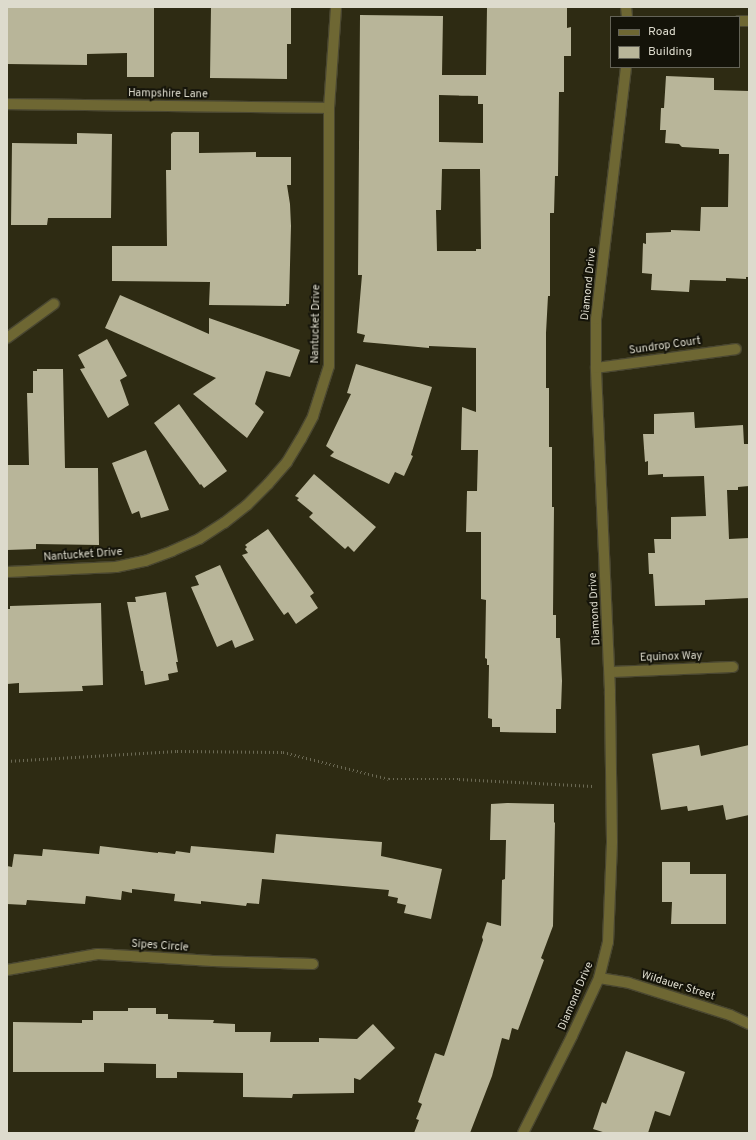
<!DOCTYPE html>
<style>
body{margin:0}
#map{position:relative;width:756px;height:1140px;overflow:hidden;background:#2e2b13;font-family:Overpass,sans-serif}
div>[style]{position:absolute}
.building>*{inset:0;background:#b8b599}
.path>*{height:2.5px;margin-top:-1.25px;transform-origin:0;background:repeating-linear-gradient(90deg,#6b6954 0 1px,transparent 0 4px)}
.roads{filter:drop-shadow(1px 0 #4a4731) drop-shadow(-1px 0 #4a4731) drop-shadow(0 1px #4a4731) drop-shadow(0 -1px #4a4731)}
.minor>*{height:10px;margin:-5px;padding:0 5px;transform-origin:5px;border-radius:5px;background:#6e6733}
span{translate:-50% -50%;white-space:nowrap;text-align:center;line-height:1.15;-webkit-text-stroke:4px #141309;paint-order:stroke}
.street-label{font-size:11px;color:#dddbcd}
.frame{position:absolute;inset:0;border:8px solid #dddbcd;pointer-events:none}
.legend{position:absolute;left:610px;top:16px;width:130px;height:52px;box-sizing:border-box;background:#141309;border:1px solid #646357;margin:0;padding:5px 7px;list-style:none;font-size:12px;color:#dddbcd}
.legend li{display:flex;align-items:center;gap:8px;height:20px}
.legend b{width:20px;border:1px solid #646357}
</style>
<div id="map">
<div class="building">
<i style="clip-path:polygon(7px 7px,154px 7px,154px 77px,127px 77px,127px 53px,87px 54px,87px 65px,7px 64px)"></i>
<i style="clip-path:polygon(211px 7px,291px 7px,291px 44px,287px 44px,287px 79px,210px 78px)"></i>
<i style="clip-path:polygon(evenodd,487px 7px,567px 7px,567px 28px,571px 27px,571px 56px,564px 56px,564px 92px,559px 92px,558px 176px,555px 176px,554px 213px,550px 213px,550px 296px,548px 296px,546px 333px,546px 388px,549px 388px,549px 447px,552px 447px,552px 507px,554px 507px,553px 615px,556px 615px,556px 638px,560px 638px,562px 681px,561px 709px,556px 709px,556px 733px,500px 732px,500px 727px,492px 727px,492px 719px,488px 718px,489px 665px,487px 665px,487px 659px,485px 658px,486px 600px,481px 599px,481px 532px,466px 532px,467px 491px,477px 491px,478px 450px,461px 450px,462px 407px,476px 412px,476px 348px,429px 346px,429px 348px,363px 342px,365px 335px,357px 333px,362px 275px,358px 275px,360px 15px,443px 16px,442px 75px,486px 75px,487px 7px,439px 95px,478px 96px,478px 104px,483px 104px,483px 143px,439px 142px,439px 95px,487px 7px,442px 169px,480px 169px,481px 249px,476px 249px,476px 251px,437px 251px,436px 210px,441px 210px,442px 169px)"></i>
<i style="clip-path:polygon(666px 76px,714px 78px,714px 90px,749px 91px,749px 277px,746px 277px,746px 279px,726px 278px,726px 281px,690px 280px,689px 292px,651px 290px,652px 274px,642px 273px,643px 243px,646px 244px,646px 233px,671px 232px,671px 230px,700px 231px,701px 207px,728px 207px,729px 154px,719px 154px,719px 149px,682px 147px,679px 144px,665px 143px,666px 130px,660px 130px,661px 108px,664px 108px)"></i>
<i style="clip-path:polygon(173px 132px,199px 132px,199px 153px,256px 152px,256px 157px,291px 157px,291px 185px,287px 185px,290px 204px,291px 226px,289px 304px,286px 304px,286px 306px,209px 305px,210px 282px,112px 281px,112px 246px,167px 246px,166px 170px,171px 170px,171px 134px)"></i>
<i style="clip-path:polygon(77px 133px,112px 134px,111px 218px,48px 218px,47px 225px,11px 225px,12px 143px,77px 144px)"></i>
<i style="clip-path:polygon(120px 295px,209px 334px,209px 318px,300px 350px,290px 377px,266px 371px,255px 404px,264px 412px,247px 438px,193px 394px,216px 378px,105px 328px)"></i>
<i style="clip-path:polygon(107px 339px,127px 376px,120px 380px,129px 405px,108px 418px,80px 369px,85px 368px,78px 355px)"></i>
<i style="clip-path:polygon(356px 364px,432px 387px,411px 455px,413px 456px,404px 476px,395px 472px,389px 484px,330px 456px,334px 452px,326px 446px,351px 394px,347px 393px)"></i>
<i style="clip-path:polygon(37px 369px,63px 369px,65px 468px,98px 468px,99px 545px,36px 544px,36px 549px,7px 550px,7px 465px,29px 465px,27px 393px,33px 393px,33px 371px,37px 371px)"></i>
<i style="clip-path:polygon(179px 404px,227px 471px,204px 488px,201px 484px,200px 485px,154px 423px)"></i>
<i style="clip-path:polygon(694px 412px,695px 428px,743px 425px,744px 444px,749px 444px,749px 486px,738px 487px,738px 490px,727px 490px,729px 539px,749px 538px,749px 598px,705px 600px,705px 605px,655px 606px,653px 574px,649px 574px,648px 553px,655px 553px,654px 539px,671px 539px,671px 517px,706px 516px,704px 476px,663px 477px,663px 474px,648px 475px,648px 461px,645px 462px,643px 434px,654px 434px,654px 414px)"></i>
<i style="clip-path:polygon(146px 450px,169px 510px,141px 518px,139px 511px,132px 514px,112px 463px)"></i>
<i style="clip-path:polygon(314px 474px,376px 527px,354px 552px,348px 546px,345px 549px,309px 517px,313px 513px,297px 500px,299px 498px,295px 496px)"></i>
<i style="clip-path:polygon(268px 529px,314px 593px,310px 596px,318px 608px,296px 624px,288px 612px,284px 615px,242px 555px,248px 553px,245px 549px,247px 547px,245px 545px)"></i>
<i style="clip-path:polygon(220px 565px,254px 640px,235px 648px,232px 640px,217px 647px,191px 587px,199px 585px,195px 576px)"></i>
<i style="clip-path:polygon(166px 592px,178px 662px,176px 662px,178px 672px,168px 674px,169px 680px,145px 685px,143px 671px,141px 671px,127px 602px,136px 602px,135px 597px)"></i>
<i style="clip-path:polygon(101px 603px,103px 685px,82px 686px,83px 691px,19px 693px,19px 683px,7px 684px,7px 609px,10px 609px,10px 606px)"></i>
<i style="clip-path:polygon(699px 745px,701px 756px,749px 745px,749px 815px,726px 820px,723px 805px,688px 811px,687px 806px,661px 810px,652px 754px)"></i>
<i style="clip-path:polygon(507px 803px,554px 804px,554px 822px,555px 823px,553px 926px,541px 958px,544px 960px,518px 1030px,512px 1028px,509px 1040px,502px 1038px,492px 1076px,470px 1133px,414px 1133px,419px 1120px,416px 1119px,422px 1104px,418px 1102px,435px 1053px,444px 1056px,483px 940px,482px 937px,487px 922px,501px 926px,502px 880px,505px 879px,506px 840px,490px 840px,491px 804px)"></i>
<i style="clip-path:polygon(276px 834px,382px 842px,381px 856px,442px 869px,431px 919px,404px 913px,406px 905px,397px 903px,398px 898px,388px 896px,389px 890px,262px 879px,259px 904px,247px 903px,246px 906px,201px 901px,201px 904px,174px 901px,175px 894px,132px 889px,132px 893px,122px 891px,121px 900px,86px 896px,85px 904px,27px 900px,26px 905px,7px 904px,7px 866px,12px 867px,14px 854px,42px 856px,43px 849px,99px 854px,100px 846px,158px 853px,158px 852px,175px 854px,176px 851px,190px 853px,191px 846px,274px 853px)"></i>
<i style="clip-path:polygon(662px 862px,690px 862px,690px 874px,726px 874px,726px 924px,671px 924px,672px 902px,662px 902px)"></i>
<i style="clip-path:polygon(128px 1008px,156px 1008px,156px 1014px,168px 1014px,168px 1019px,214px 1020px,213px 1023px,235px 1024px,235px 1032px,271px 1032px,270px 1042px,319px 1042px,319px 1038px,357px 1039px,373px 1024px,395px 1048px,360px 1080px,354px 1078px,354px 1093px,293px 1094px,292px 1098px,243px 1097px,243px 1073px,177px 1072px,177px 1078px,156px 1078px,156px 1064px,104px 1063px,104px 1072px,13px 1072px,13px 1022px,82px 1023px,82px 1020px,93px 1020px,93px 1011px,128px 1011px)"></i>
<i style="clip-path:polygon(626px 1051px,685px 1072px,670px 1116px,655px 1111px,648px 1133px,606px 1133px,593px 1129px,602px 1102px,606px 1104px)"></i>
</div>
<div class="path">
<i style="left:7px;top:761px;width:170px;rotate:-3.4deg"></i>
<i style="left:177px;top:751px;width:106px;rotate:0.5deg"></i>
<i style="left:283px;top:752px;width:109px;rotate:14.3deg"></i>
<i style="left:389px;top:779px;width:70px"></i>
<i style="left:459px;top:779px;width:134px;rotate:3deg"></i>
</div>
<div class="roads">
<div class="minor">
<i style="left:626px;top:7px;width:10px;rotate:84deg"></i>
<i style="left:739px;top:21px;width:10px"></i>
<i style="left:7px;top:104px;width:322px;rotate:0.7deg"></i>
<i style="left:7px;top:338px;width:58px;rotate:-35.9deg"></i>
<i style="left:596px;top:368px;width:141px;rotate:-7.7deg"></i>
<i style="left:7px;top:572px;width:109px;rotate:-2.6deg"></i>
<i style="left:116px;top:567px;width:30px;rotate:-12deg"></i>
<i style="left:145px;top:561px;width:29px;rotate:-20deg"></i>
<i style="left:172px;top:551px;width:30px;rotate:-24deg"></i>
<i style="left:199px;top:539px;width:30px;rotate:-33deg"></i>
<i style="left:224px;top:523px;width:29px;rotate:-38deg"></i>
<i style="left:247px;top:505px;width:30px;rotate:-45deg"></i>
<i style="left:268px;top:484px;width:29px;rotate:-49deg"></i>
<i style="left:287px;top:462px;width:27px;rotate:-59deg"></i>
<i style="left:301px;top:439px;width:26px;rotate:-62deg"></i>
<i style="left:313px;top:416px;width:52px;rotate:-72.3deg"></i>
<i style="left:329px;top:366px;width:258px;rotate:-90deg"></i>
<i style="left:329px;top:108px;width:101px;rotate:-86deg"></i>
<i style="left:610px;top:672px;width:123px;rotate:-2.3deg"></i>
<i style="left:7px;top:970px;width:92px;rotate:-10deg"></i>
<i style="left:98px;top:954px;width:115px;rotate:3.5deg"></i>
<i style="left:213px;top:961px;width:100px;rotate:1.7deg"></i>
<i style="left:599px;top:978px;width:30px;rotate:9deg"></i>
<i style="left:629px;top:983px;width:106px;rotate:17.6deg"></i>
<i style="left:730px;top:1015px;width:21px;rotate:25deg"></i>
<i style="left:523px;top:1133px;width:109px;rotate:-63.2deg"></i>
<i style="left:572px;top:1036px;width:64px;rotate:-65deg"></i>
<i style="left:599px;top:978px;width:37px;rotate:-76deg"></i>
<i style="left:608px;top:942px;width:100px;rotate:-87.7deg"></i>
<i style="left:612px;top:842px;width:151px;rotate:-90.8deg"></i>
<i style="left:610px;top:691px;width:323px;rotate:-92.5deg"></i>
<i style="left:596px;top:368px;width:49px;rotate:-90deg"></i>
<i style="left:596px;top:319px;width:254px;rotate:-83.2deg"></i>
</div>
</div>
<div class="street-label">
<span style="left:168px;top:94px;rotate:1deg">Hampshire Lane</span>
<span style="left:589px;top:284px;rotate:-84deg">Diamond Drive</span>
<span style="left:316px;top:324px;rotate:-89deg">Nantucket Drive</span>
<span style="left:665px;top:346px;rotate:-8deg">Sundrop Court</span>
<span style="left:83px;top:555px;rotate:-4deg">Nantucket Drive</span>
<span style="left:595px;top:609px;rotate:-93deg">Diamond Drive</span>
<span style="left:671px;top:657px;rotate:-2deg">Equinox Way</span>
<span style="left:160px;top:946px;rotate:4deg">Sipes Circle</span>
<span style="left:678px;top:986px;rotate:17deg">Wildauer Street</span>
<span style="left:576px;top:996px;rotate:-67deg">Diamond Drive</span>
</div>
<div class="frame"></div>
<ul class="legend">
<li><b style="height:5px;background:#6e6733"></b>Road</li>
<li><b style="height:11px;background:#b8b599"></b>Building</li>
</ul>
</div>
